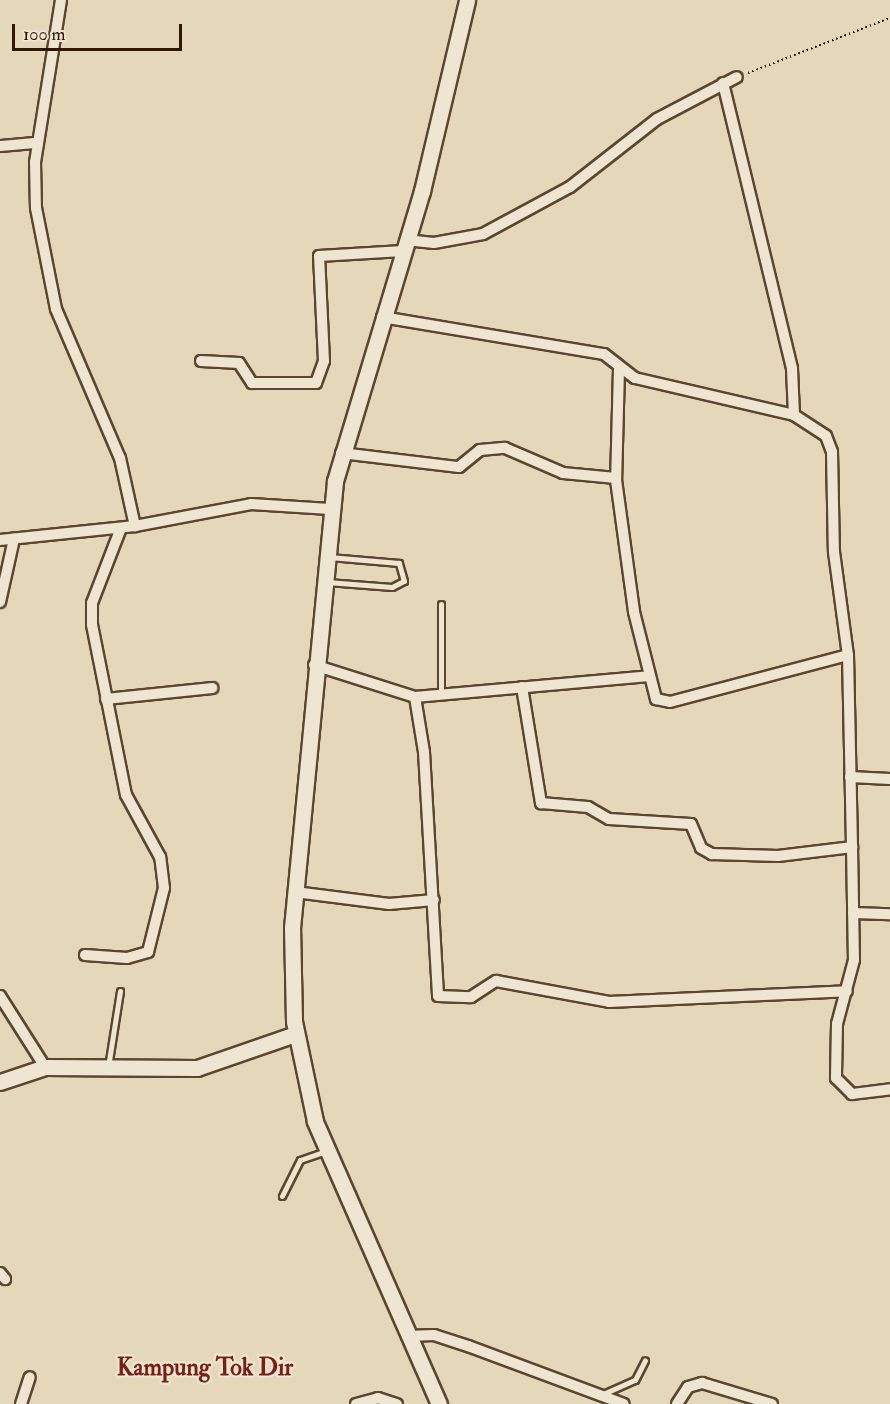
<!DOCTYPE html>
<style>
body{margin:0}
#map{position:relative;width:890px;height:1404px;overflow:hidden;background:#e5d8ba;font-family:"IM FELL Double Pica",serif}
div>[style]{position:absolute}
.path>*{height:2px;margin-top:-1px;transform-origin:0;background:repeating-linear-gradient(90deg,#2f1600 0 1.5px,transparent 0 4.5px)}
.roads{filter:drop-shadow(2px 0 #5c462e) drop-shadow(-2px 0 #5c462e) drop-shadow(0 2px #5c462e) drop-shadow(0 -2px #5c462e)}
.lane>*{height:5px;margin:-2.5px;padding:0 2.5px;transform-origin:2.5px;border-radius:2.5px;background:#eee6d2}
.street>*{height:10px;margin:-5px;padding:0 5px;transform-origin:5px;border-radius:5px;background:#eee6d2}
.secondary>*{height:15px;margin:-7.5px;padding:0 7.5px;transform-origin:7.5px;border-radius:7.5px;background:#eee6d2}
span{translate:-50% -50%;white-space:nowrap;text-align:center;line-height:1.15;-webkit-text-stroke:4.5px #eee6d2;paint-order:stroke}
.quarter-label{font-size:24px;color:#7a1f14;font-weight:700}
.scale{position:absolute;left:12px;top:24px;width:170px;height:27px;box-sizing:border-box;border:3px solid #2f1600;border-top:0;padding-left:8px;font-size:18px;line-height:21px;white-space:nowrap;color:#2f1600;-webkit-text-stroke:4px #eee6d2;paint-order:stroke}
</style>
<div id="map">
<div class="path">
<i style="left:748px;top:73px;width:152px;rotate:-21.2deg"></i>
</div>
<div class="roads">
<div class="lane">
<i style="left:327px;top:582px;width:65px;rotate:4.4deg"></i>
<i style="left:392px;top:587px;width:13px;rotate:-27deg"></i>
<i style="left:404px;top:581px;width:19px;rotate:-106deg"></i>
<i style="left:399px;top:563px;width:70px;rotate:-175.1deg"></i>
<i style="left:441px;top:694px;width:90px;rotate:-90deg"></i>
<i style="left:108px;top:1067px;width:77px;rotate:-81deg"></i>
<i style="left:282px;top:1196px;width:40px;rotate:-63.4deg"></i>
<i style="left:300px;top:1160px;width:28px;rotate:-19deg"></i>
<i style="left:603px;top:1394px;width:35px;rotate:-24deg"></i>
<i style="left:635px;top:1380px;width:22px;rotate:-63deg"></i>
</div>
<div class="street">
<i style="left:61px;top:0;width:164px;rotate:99.1deg"></i>
<i style="left:35px;top:162px;width:46px;rotate:88.8deg"></i>
<i style="left:36px;top:208px;width:103px;rotate:78.8deg"></i>
<i style="left:56px;top:309px;width:162px;rotate:66.8deg"></i>
<i style="left:120px;top:458px;width:70px;rotate:77.6deg"></i>
<i style="left:723px;top:83px;width:294px;rotate:76.4deg"></i>
<i style="left:792px;top:369px;width:46px;rotate:87.5deg"></i>
<i style="left:0;top:146px;width:38px;rotate:-5deg"></i>
<i style="left:406px;top:240px;width:28px;rotate:6deg"></i>
<i style="left:434px;top:243px;width:50px;rotate:-10.4deg"></i>
<i style="left:483px;top:234px;width:99px;rotate:-28.4deg"></i>
<i style="left:570px;top:187px;width:110px;rotate:-38deg"></i>
<i style="left:657px;top:119px;width:90px;rotate:-27.7deg"></i>
<i style="left:382px;top:317px;width:225px;rotate:9.5deg"></i>
<i style="left:604px;top:354px;width:39px;rotate:38deg"></i>
<i style="left:635px;top:378px;width:163px;rotate:13.1deg"></i>
<i style="left:794px;top:415px;width:38px;rotate:33deg"></i>
<i style="left:826px;top:436px;width:17px;rotate:69deg"></i>
<i style="left:832px;top:452px;width:100px;rotate:88.9deg"></i>
<i style="left:834px;top:552px;width:104px;rotate:82.3deg"></i>
<i style="left:848px;top:655px;width:192px;rotate:88.8deg"></i>
<i style="left:852px;top:847px;width:113px;rotate:89deg"></i>
<i style="left:854px;top:960px;width:66px;rotate:104.9deg"></i>
<i style="left:837px;top:1024px;width:54px;rotate:91.1deg"></i>
<i style="left:836px;top:1078px;width:23px;rotate:45deg"></i>
<i style="left:852px;top:1094px;width:38px;rotate:-7deg"></i>
<i style="left:201px;top:361px;width:38px;rotate:3deg"></i>
<i style="left:239px;top:363px;width:24px;rotate:57deg"></i>
<i style="left:252px;top:383px;width:64px"></i>
<i style="left:316px;top:383px;width:23px;rotate:-70deg"></i>
<i style="left:324px;top:361px;width:105px;rotate:-92.7deg"></i>
<i style="left:319px;top:256px;width:84px;rotate:-3.4deg"></i>
<i style="left:619px;top:369px;width:111px;rotate:91.5deg"></i>
<i style="left:616px;top:480px;width:133px;rotate:82.2deg"></i>
<i style="left:634px;top:612px;width:90px;rotate:75.8deg"></i>
<i style="left:656px;top:699px;width:14px;rotate:12deg"></i>
<i style="left:670px;top:702px;width:184px;rotate:-14.8deg"></i>
<i style="left:341px;top:453px;width:119px;rotate:6.8deg"></i>
<i style="left:459px;top:467px;width:27px;rotate:-39deg"></i>
<i style="left:480px;top:450px;width:25px;rotate:-5deg"></i>
<i style="left:505px;top:448px;width:63px;rotate:23.3deg"></i>
<i style="left:563px;top:473px;width:53px;rotate:5.4deg"></i>
<i style="left:0;top:540px;width:136px;rotate:-5.9deg"></i>
<i style="left:135px;top:526px;width:118px;rotate:-10.7deg"></i>
<i style="left:251px;top:504px;width:79px;rotate:3.6deg"></i>
<i style="left:0;top:602px;width:65px;rotate:-77.5deg"></i>
<i style="left:314px;top:665px;width:106px;rotate:17.6deg"></i>
<i style="left:415px;top:697px;width:235px;rotate:-5.1deg"></i>
<i style="left:522px;top:687px;width:118px;rotate:80.7deg"></i>
<i style="left:541px;top:803px;width:47px;rotate:4.9deg"></i>
<i style="left:588px;top:807px;width:24px;rotate:30deg"></i>
<i style="left:609px;top:819px;width:82px;rotate:3.5deg"></i>
<i style="left:691px;top:824px;width:26px;rotate:67deg"></i>
<i style="left:701px;top:848px;width:13px;rotate:29deg"></i>
<i style="left:712px;top:854px;width:66px;rotate:1.7deg"></i>
<i style="left:778px;top:856px;width:75px;rotate:-6.9deg"></i>
<i style="left:415px;top:697px;width:56px;rotate:80.7deg"></i>
<i style="left:424px;top:752px;width:244px;rotate:86.7deg"></i>
<i style="left:438px;top:996px;width:33px;rotate:2deg"></i>
<i style="left:471px;top:997px;width:30px;rotate:-33deg"></i>
<i style="left:496px;top:981px;width:115px;rotate:10.5deg"></i>
<i style="left:609px;top:1002px;width:238px;rotate:-2.6deg"></i>
<i style="left:106px;top:699px;width:107px;rotate:-5.9deg"></i>
<i style="left:850px;top:777px;width:40px;rotate:2.9deg"></i>
<i style="left:295px;top:892px;width:95px;rotate:7.3deg"></i>
<i style="left:389px;top:904px;width:45px;rotate:-5.1deg"></i>
<i style="left:853px;top:913px;width:37px;rotate:2deg"></i>
<i style="left:85px;top:955px;width:42px;rotate:4.1deg"></i>
<i style="left:127px;top:958px;width:22px;rotate:-16deg"></i>
<i style="left:148px;top:952px;width:66px;rotate:-76deg"></i>
<i style="left:164px;top:888px;width:31px;rotate:-97deg"></i>
<i style="left:160px;top:857px;width:71px;rotate:-118.7deg"></i>
<i style="left:126px;top:795px;width:173px;rotate:-101.3deg"></i>
<i style="left:92px;top:625px;width:22px;rotate:-90deg"></i>
<i style="left:92px;top:603px;width:80px;rotate:-68.9deg"></i>
<i style="left:0;top:996px;width:84px;rotate:57.6deg"></i>
<i style="left:0;top:1273px;width:8px;rotate:50deg"></i>
<i style="left:407px;top:1336px;width:27px;rotate:-2deg"></i>
<i style="left:434px;top:1335px;width:36px;rotate:18deg"></i>
<i style="left:468px;top:1346px;width:166px;rotate:20.4deg"></i>
<i style="left:21px;top:1404px;width:28px;rotate:-72deg"></i>
<i style="left:356px;top:1404px;width:23px;rotate:-15deg"></i>
<i style="left:378px;top:1398px;width:20px;rotate:18deg"></i>
<i style="left:677px;top:1404px;width:20px;rotate:-57deg"></i>
<i style="left:688px;top:1387px;width:15px;rotate:-16deg"></i>
<i style="left:702px;top:1383px;width:73px;rotate:16.7deg"></i>
</div>
<div class="secondary">
<i style="left:0;top:1082px;width:47px;rotate:-18.4deg"></i>
<i style="left:45px;top:1067px;width:152px;rotate:0.4deg"></i>
<i style="left:197px;top:1068px;width:104px;rotate:-19.1deg"></i>
<i style="left:439px;top:1404px;width:309px;rotate:-113.7deg"></i>
<i style="left:315px;top:1121px;width:102px;rotate:-101.9deg"></i>
<i style="left:294px;top:1021px;width:93px;rotate:-91.2deg"></i>
<i style="left:292px;top:928px;width:449px;rotate:-84.5deg"></i>
<i style="left:335px;top:481px;width:303px;rotate:-73.3deg"></i>
<i style="left:422px;top:191px;width:196px;rotate:-76.7deg"></i>
</div>
</div>
<div class="quarter-label">
<span style="left:205px;top:1368px">Kampung Tok Dir</span>
</div>
<div class="scale">100 m</div>
</div>
